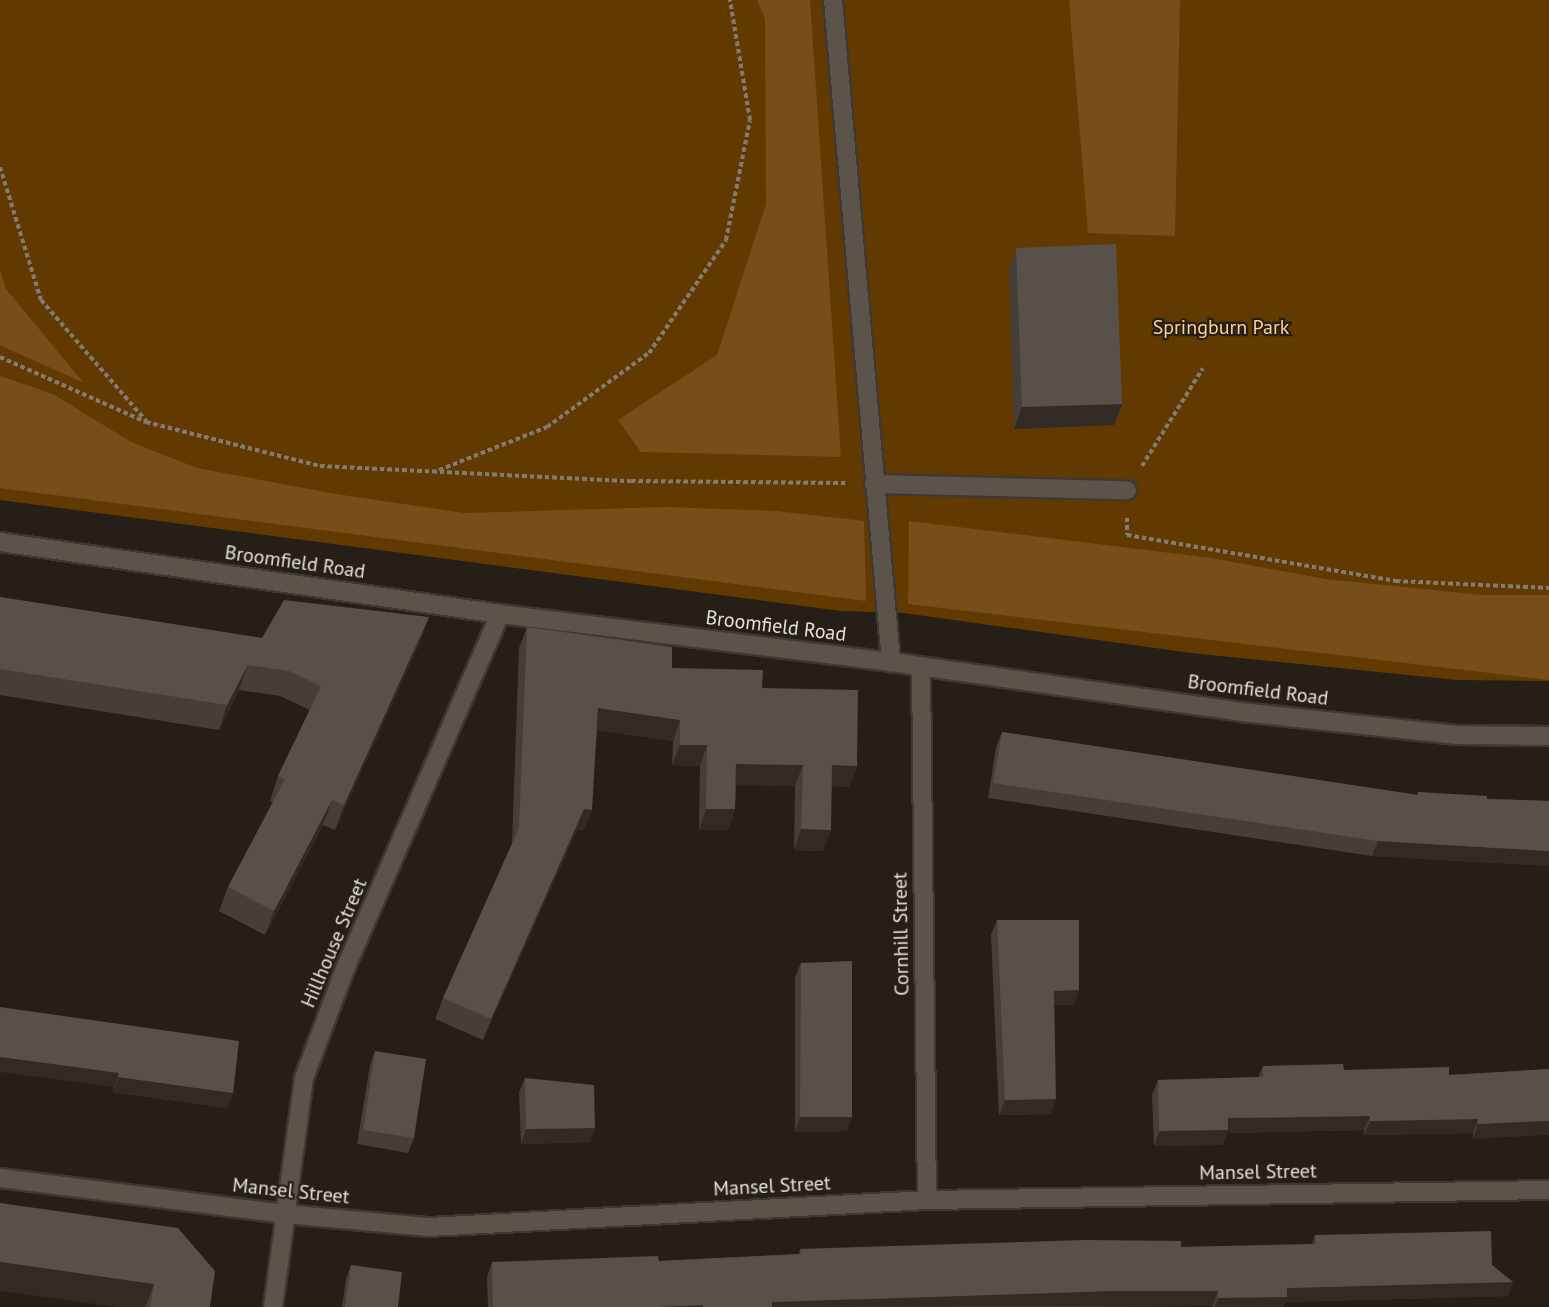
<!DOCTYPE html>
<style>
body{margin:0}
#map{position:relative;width:1549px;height:1307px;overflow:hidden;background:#261f17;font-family:"PT Sans",sans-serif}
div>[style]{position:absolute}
.green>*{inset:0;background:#623a01}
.forest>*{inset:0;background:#774d1a}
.path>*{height:4px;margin-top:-2px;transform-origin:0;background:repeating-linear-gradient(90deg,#827c76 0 4.5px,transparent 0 7.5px)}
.roads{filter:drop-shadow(2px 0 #3e3834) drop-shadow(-2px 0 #3e3834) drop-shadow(0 2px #3e3834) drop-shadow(0 -2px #3e3834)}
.service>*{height:18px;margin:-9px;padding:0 9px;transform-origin:9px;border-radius:9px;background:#5c534b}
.minor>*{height:18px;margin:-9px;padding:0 9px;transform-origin:9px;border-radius:9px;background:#5c534b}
.wall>*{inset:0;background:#463f37}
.shaded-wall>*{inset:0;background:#322b23}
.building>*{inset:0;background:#575149}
span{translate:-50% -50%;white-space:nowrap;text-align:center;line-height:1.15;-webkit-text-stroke:4.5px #261f17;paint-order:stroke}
.park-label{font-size:20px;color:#fdce9d}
.street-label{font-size:20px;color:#e5e1dc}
</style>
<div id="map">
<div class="green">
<i style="clip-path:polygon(0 0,1549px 0,1549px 681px,1457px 680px,1191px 653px,904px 613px,841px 611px,0 500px)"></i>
</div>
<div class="forest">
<i style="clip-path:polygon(757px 0,810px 0,841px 457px,641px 452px,618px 420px,717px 355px,766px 204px,765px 19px)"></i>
<i style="clip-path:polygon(1069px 0,1180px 0,1175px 236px,1088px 233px)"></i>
<i style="clip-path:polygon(0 269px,6px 289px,84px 383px,0 345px)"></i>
<i style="clip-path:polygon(0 376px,53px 394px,131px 442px,197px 468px,336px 494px,465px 513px,666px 507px,776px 511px,864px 521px,866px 601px,0 488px)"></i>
<i style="clip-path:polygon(909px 521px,1211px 558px,1325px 579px,1482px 595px,1549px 595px,1549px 680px,908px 604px)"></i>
</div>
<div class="path">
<i style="left:0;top:167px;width:139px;rotate:72.9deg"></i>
<i style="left:41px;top:300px;width:160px;rotate:49deg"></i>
<i style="left:0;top:357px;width:160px;rotate:24deg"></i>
<i style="left:146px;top:422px;width:179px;rotate:14.2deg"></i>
<i style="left:320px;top:466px;width:311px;rotate:2.8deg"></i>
<i style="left:631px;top:481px;width:216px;rotate:0.5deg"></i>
<i style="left:1142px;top:466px;width:115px;rotate:-58.1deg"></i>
<i style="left:439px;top:470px;width:116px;rotate:-21.7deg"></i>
<i style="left:547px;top:427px;width:126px;rotate:-36deg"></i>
<i style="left:649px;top:353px;width:137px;rotate:-55.7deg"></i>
<i style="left:726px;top:240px;width:122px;rotate:-78.7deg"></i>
<i style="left:750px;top:120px;width:122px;rotate:-99.5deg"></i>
<i style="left:1127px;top:518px;width:17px;rotate:90deg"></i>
<i style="left:1127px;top:535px;width:273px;rotate:9.7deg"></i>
<i style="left:1396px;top:581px;width:153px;rotate:2.6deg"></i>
</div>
<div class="roads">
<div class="service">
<i style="left:833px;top:0;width:665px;rotate:84.99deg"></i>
<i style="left:874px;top:484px;width:253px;rotate:1.4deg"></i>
</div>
<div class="minor">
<i style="left:0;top:542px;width:505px;rotate:8.19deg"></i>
<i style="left:500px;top:614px;width:394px;rotate:7deg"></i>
<i style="left:891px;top:662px;width:354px;rotate:8.1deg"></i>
<i style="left:1241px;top:712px;width:217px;rotate:6.1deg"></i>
<i style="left:1457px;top:735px;width:92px;rotate:0.6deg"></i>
<i style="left:921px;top:667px;width:533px;rotate:89.36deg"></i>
<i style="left:0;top:1178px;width:287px;rotate:7.2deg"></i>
<i style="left:285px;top:1214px;width:145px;rotate:5.2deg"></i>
<i style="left:429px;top:1227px;width:499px;rotate:-3.1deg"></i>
<i style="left:927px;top:1200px;width:622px;rotate:-0.92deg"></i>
<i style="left:273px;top:1307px;width:231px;rotate:-82.3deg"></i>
<i style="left:304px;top:1078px;width:116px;rotate:-69.4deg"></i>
<i style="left:345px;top:969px;width:387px;rotate:-66.4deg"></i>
</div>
</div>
<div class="wall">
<i style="clip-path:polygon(1016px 248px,1122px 404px,1114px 425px,1014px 429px,1009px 270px)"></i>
<i style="clip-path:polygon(0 597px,262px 638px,429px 617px,420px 642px,335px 830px,323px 825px,265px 935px,219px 911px,228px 887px,273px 802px,270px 801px,278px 776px,310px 710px,280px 696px,239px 690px,219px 730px,0 695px)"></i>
<i style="clip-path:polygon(527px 627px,672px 668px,762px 688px,857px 766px,849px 787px,832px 786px,823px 851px,794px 850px,795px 786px,736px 785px,735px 809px,728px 830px,699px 830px,700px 766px,672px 765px,673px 741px,597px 730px,584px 830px,577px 830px,483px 1040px,435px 1019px,443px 998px,512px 844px,519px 648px)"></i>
<i style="clip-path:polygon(1002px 732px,1417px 795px,1418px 792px,1487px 799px,1549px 801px,1549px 866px,1372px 856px,988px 798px,996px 747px)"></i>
<i style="clip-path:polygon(997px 920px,1079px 990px,1074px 1005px,1054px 1005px,1051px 1114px,999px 1115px,991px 935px)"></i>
<i style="clip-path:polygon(801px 963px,852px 1117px,847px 1131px,795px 1132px,795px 977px)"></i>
<i style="clip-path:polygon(0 1007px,233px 1093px,227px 1108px,113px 1092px,114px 1087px)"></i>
<i style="clip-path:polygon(375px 1051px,414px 1138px,408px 1153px,357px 1144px,370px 1065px)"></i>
<i style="clip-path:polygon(1263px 1066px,1449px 1075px,1549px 1069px,1473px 1139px,1473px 1133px,1364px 1135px,1364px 1130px,1227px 1133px,1223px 1145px,1154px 1146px,1152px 1095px,1158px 1080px,1258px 1077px)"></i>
<i style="clip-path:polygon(525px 1078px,595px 1128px,590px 1142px,521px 1144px,519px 1092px)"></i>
<i style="clip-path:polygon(0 1203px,210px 1307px,116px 1307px)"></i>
<i style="clip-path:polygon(1315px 1235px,1492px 1265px,1513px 1282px,1508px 1296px,1285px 1302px,1283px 1307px,1212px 1307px,1212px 1306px,1074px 1307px,488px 1307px,487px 1277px,492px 1262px,659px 1261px,799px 1254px,800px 1249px,1181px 1247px,1312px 1244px)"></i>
<i style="clip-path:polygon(351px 1265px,398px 1307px,342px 1307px,346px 1279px)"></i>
</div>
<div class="shaded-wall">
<i style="clip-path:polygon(1122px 404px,1114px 425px,1014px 429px,1022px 407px)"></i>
<i style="clip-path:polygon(429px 617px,420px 642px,335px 830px,344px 805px)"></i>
<i style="clip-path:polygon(248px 665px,239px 690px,219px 730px,227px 705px)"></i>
<i style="clip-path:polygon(598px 708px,680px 720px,673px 741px,591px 729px)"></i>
<i style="clip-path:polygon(680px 745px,707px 745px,700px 766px,672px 765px)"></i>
<i style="clip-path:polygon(736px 764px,803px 765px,795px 786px,729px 785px)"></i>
<i style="clip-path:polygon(832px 765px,857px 766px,849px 787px,825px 786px)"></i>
<i style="clip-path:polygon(332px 800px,323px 825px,265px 935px,274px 911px)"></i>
<i style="clip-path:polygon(584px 809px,592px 810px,584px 830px,577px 830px,483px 1040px,491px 1019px)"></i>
<i style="clip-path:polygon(706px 809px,735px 809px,728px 830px,699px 830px)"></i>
<i style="clip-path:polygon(801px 829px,831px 830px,823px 851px,794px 850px)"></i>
<i style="clip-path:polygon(1378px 841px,1549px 851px,1549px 866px,1372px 856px)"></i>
<i style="clip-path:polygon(1079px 990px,1074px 1005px,1049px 1005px,1054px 991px)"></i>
<i style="clip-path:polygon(0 1057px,119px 1073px,114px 1087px,0 1072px)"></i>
<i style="clip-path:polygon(118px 1077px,233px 1093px,227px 1108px,113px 1092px)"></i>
<i style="clip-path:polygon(1056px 1099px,1051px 1114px,999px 1115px,1005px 1100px)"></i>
<i style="clip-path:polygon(1370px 1116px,1364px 1130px,1227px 1133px,1223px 1145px,1154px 1146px,1159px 1131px,1228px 1118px)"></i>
<i style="clip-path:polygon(800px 1117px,852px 1117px,847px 1131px,795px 1132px)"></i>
<i style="clip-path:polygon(1478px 1119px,1473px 1133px,1364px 1135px,1370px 1121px)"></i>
<i style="clip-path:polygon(1549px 1121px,1549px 1135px,1473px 1139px,1478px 1124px)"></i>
<i style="clip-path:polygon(595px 1128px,590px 1142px,521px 1144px,526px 1129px)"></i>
<i style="clip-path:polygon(0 1262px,154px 1284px,145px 1307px,116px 1307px,0 1291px)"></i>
<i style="clip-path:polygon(1513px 1282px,1508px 1296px,1285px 1302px,1283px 1307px,1215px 1307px,1218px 1298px,1287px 1288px)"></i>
<i style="clip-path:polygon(1113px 1291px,1218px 1291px,1212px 1306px,770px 1307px,772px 1302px)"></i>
<i style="clip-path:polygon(703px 1305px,702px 1307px,659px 1307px)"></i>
</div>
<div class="building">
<i style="clip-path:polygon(1116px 244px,1122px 404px,1022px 407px,1016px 248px)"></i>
<i style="clip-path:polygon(0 597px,262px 638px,284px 600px,429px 617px,344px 805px,332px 800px,274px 911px,228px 887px,285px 779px,278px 776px,321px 686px,289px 671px,248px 665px,227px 705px,0 669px)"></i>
<i style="clip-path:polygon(527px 627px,672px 647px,672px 668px,763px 670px,762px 688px,858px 690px,857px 766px,832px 765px,831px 830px,801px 829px,803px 765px,736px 764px,735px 809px,706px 809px,707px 745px,680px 745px,680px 720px,598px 708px,592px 810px,584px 809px,491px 1019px,443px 998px,519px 828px)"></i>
<i style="clip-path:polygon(1002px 732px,1418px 795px,1418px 792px,1487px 796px,1487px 799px,1549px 801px,1549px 851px,1378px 841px,993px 783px)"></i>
<i style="clip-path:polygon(997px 920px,1079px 920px,1079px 990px,1054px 991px,1056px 1099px,1005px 1100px)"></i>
<i style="clip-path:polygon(852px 961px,852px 1117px,800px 1117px,801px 963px)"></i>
<i style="clip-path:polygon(0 1007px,239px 1041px,233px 1093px,118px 1077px,119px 1073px,0 1057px)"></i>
<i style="clip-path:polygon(375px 1051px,426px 1059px,414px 1138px,363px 1130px)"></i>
<i style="clip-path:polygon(1343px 1064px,1344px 1070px,1449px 1067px,1449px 1075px,1549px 1069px,1549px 1121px,1478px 1124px,1478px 1119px,1370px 1121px,1370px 1116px,1228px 1118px,1228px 1130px,1159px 1131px,1158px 1080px,1263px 1077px,1263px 1066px)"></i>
<i style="clip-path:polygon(525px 1078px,594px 1085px,595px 1128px,526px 1129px)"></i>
<i style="clip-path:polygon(0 1203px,178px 1228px,215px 1271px,210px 1307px,150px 1307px,154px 1284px,0 1262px)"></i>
<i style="clip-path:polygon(1491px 1231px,1492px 1265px,1513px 1282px,1287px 1288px,1287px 1297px,1218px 1298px,1218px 1291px,1113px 1291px,772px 1302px,772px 1307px,703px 1307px,703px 1305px,659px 1307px,493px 1307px,492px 1262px,658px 1256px,659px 1261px,801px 1254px,800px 1249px,1086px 1240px,1181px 1241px,1181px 1247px,1316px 1244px,1315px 1235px)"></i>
<i style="clip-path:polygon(351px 1265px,402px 1272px,398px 1307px,345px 1307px)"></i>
</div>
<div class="park-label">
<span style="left:1221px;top:327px">Springburn Park</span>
</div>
<div class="street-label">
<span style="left:295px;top:562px;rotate:8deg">Broomfield Road</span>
<span style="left:776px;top:626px;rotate:7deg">Broomfield Road</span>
<span style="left:1258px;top:690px;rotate:7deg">Broomfield Road</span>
<span style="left:901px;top:934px;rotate:-91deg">Cornhill Street</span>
<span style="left:334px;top:943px;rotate:-67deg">Hillhouse Street</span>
<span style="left:1258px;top:1172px;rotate:-1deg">Mansel Street</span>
<span style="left:772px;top:1186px;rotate:-3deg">Mansel Street</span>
<span style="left:291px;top:1191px;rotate:6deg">Mansel Street</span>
</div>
</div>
